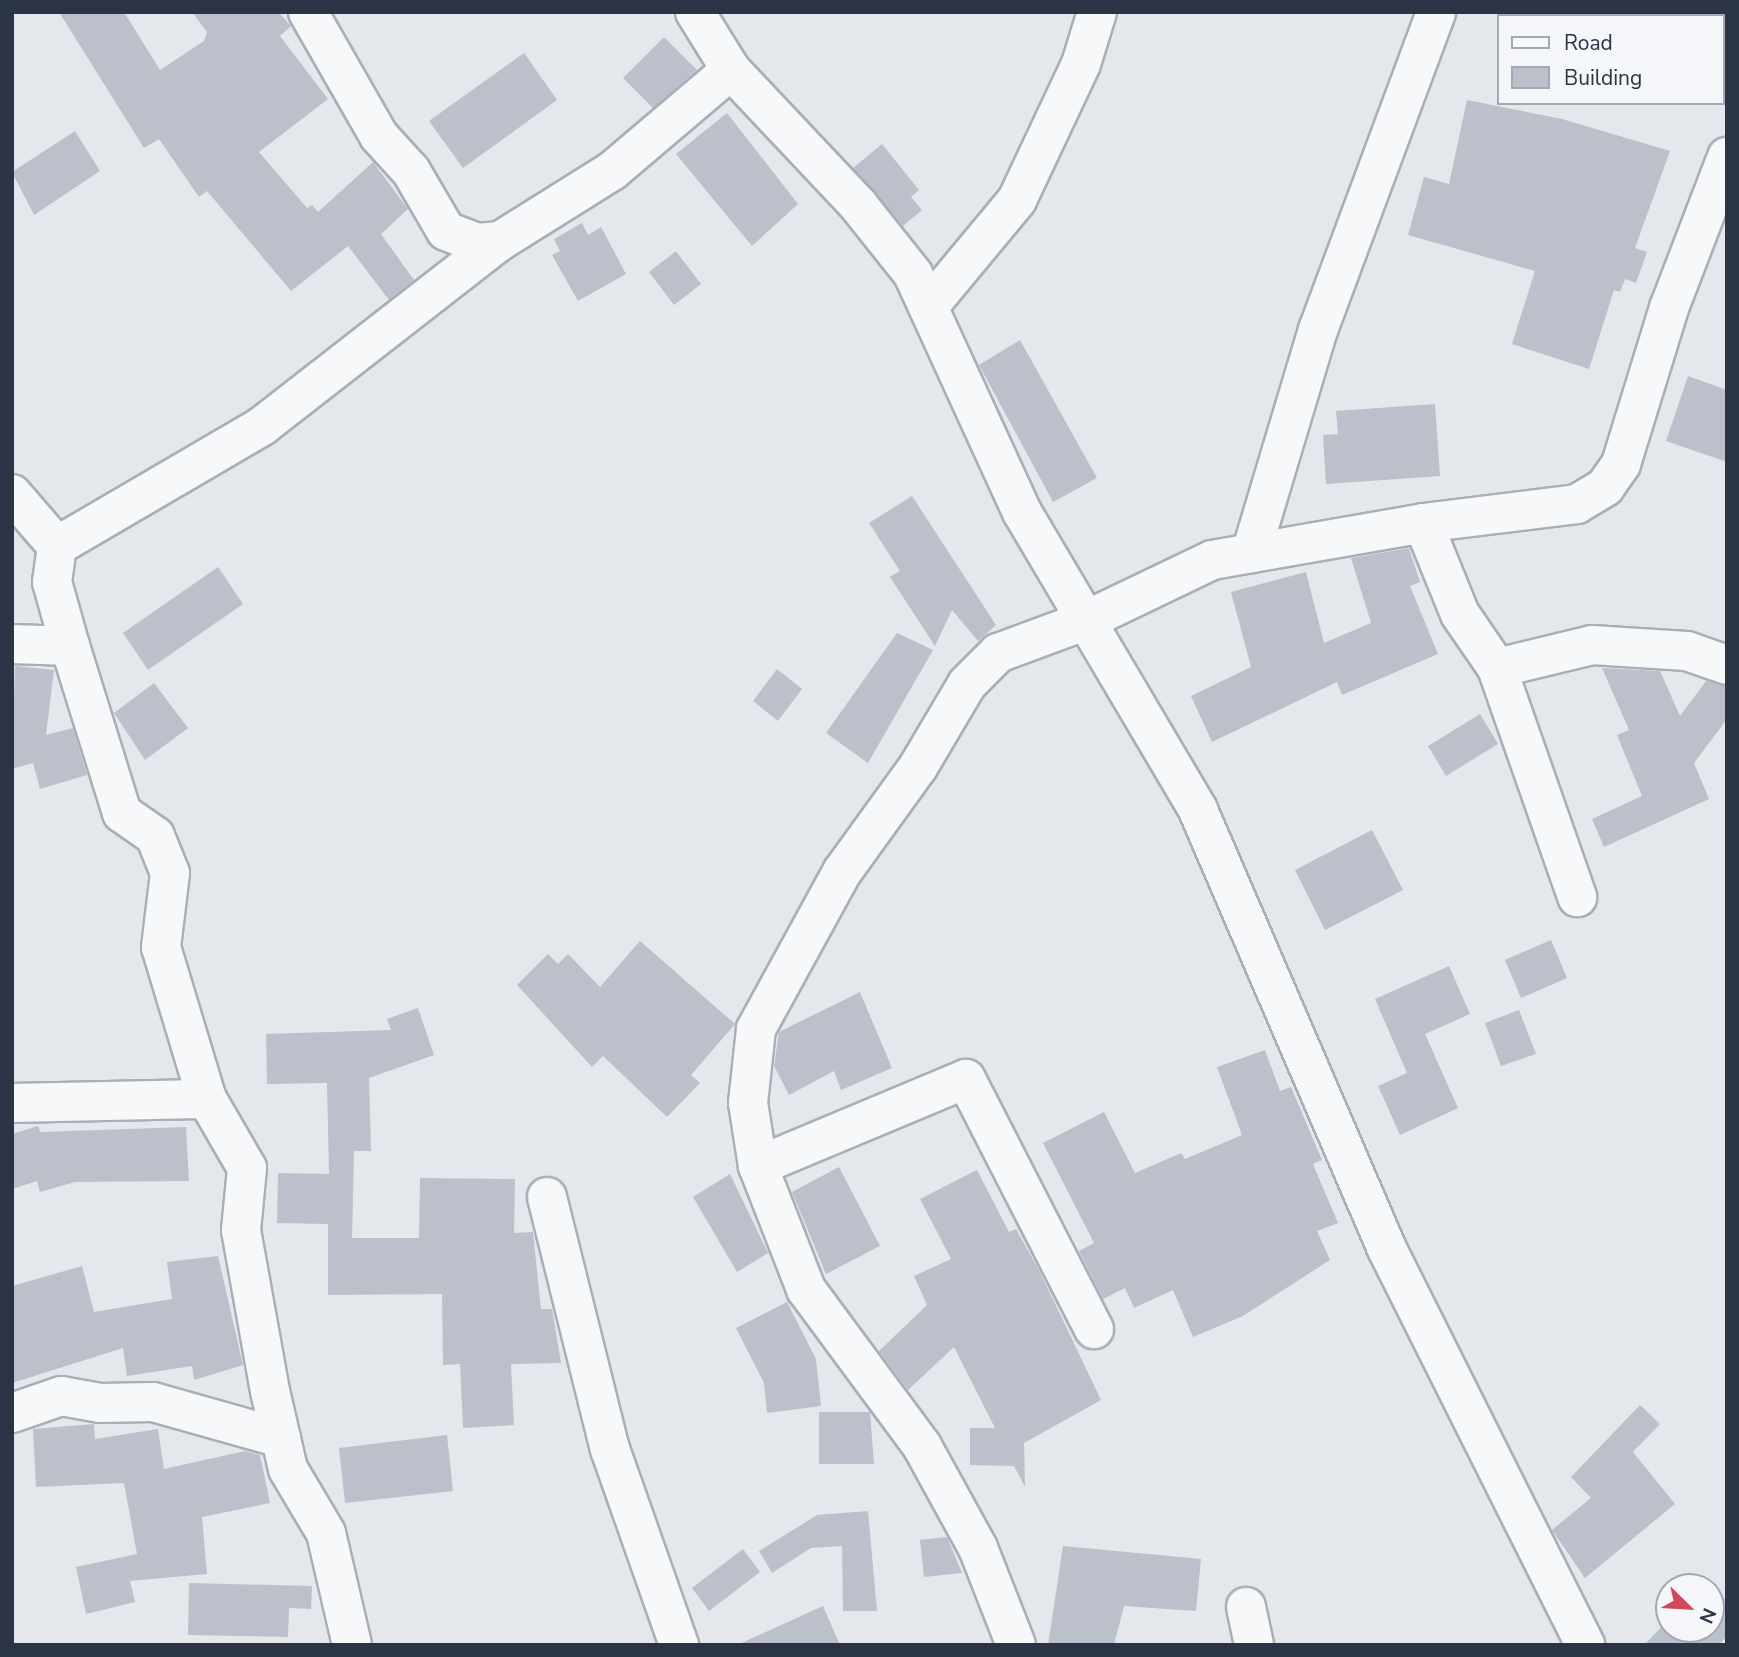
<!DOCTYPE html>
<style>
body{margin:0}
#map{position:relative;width:1739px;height:1657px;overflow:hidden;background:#e4e7ec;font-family:"Nunito Sans",sans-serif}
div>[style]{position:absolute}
.building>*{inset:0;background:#bbc0ca}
.roads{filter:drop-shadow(2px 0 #a9aeb7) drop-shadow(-2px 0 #a9aeb7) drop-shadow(0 2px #a9aeb7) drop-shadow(0 -2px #a9aeb7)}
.minor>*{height:38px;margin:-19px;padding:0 19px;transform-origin:19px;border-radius:19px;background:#f7f8fa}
span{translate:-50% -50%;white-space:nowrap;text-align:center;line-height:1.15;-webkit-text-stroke:7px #f4f6f9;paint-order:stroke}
.frame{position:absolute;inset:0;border:14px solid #2b3445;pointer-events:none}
.legend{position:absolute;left:1497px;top:14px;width:228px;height:91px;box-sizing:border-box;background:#f4f6f9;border:2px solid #a4a8b1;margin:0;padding:9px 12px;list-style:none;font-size:21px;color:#2b3445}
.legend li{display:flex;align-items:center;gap:14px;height:35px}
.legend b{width:35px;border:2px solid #a4a8b1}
.north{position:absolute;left:1655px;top:1573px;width:70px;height:70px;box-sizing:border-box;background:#f4f6f9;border:2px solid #a4a8b1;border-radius:50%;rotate:114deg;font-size:19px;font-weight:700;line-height:28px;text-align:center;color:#2b3445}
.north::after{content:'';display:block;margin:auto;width:24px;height:32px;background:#d1495b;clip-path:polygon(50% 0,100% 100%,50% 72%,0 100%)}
</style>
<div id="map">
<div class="building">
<i style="clip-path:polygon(59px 12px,124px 12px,160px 70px,204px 41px,207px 32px,192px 12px,278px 12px,291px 26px,280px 36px,328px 99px,259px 152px,307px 208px,312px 205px,318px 212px,373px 162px,408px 209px,381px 234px,414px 280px,389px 300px,348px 246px,291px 291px,207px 191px,199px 197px,159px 139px,144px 148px)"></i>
<i style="clip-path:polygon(664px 37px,697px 70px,653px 108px,623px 78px)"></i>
<i style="clip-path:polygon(524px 53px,557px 100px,463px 168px,429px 121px)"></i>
<i style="clip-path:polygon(1467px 100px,1562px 119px,1670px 151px,1635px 248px,1647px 252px,1636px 283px,1625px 279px,1620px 292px,1614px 290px,1589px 369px,1512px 344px,1535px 271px,1408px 235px,1424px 177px,1449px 184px)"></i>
<i style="clip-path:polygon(727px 113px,798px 204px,752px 246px,676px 154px)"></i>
<i style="clip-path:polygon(75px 131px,100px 171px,34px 215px,12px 172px)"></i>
<i style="clip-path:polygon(882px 144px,919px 190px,911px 197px,922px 210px,903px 226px,853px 168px)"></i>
<i style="clip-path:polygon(582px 223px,588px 235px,601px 227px,626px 274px,578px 301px,552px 255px,560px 251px,554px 239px)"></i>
<i style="clip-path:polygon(676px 251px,701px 284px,674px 305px,649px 272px)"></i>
<i style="clip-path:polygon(1020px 340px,1097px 478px,1053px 502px,979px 365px)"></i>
<i style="clip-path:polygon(1688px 376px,1727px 390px,1727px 462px,1666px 441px)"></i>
<i style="clip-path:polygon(1435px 404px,1440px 476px,1326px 484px,1323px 435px,1338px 434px,1336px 411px)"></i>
<i style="clip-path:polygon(912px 496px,996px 625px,978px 641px,952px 610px,935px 646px,890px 577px,900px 571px,869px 523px)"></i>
<i style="clip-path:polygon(1409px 548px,1420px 582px,1410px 586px,1438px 654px,1342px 695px,1337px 682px,1212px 742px,1191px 696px,1251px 667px,1231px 592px,1306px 572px,1324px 643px,1371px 623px,1351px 558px)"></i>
<i style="clip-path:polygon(218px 567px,243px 604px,148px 670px,123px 633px)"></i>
<i style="clip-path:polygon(897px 633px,933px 650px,868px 763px,826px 733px)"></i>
<i style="clip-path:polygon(15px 666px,54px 670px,46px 735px,73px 728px,87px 775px,40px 789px,33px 763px,12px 769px)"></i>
<i style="clip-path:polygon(1602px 668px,1660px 671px,1680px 716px,1706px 681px,1727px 686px,1727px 719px,1694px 763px,1709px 799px,1604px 847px,1592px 819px,1642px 796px,1617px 735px,1629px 730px)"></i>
<i style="clip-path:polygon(777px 669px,802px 689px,778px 721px,753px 701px)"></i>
<i style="clip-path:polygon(154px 683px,188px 728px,145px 760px,114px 713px)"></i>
<i style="clip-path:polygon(1480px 714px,1498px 744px,1446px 776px,1428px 746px)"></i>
<i style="clip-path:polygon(1372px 830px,1403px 890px,1325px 930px,1295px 870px)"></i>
<i style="clip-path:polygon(1551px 940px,1567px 978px,1521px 998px,1505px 960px)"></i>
<i style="clip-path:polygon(640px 941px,735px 1024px,691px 1075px,700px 1083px,667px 1117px,603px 1056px,592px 1067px,517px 985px,548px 954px,558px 964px,568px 954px,600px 987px)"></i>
<i style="clip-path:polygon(1449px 966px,1470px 1014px,1425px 1034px,1458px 1108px,1400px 1135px,1378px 1086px,1407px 1073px,1375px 999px)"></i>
<i style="clip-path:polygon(860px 992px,892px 1068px,841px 1090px,834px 1071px,789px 1095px,774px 1066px,779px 1032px)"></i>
<i style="clip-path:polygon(418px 1008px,434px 1055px,369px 1078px,371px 1151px,354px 1151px,352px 1238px,419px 1238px,420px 1178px,515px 1179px,514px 1233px,533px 1232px,541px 1309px,552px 1309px,561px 1363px,511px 1364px,514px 1425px,463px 1428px,460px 1364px,443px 1365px,442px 1294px,328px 1295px,328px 1224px,277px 1223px,278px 1173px,329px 1174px,327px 1083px,267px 1084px,266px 1034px,391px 1030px,387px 1019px)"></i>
<i style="clip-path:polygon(1519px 1010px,1536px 1054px,1501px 1066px,1485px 1023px)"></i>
<i style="clip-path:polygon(1265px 1050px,1280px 1091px,1291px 1087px,1322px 1160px,1313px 1164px,1338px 1223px,1317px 1231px,1330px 1260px,1243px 1316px,1193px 1337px,1173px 1290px,1134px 1308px,1125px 1288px,1103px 1299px,1079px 1251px,1094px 1243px,1043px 1143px,1104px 1112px,1135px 1173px,1181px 1153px,1185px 1159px,1242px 1135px,1217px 1067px)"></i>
<i style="clip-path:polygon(38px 1126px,40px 1132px,186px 1127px,189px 1181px,75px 1182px,40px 1192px,37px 1181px,12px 1189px,12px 1134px)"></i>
<i style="clip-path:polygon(839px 1167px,880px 1246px,826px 1274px,792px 1192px)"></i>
<i style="clip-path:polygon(977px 1170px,1009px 1232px,1016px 1229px,1039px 1270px,1101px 1400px,1024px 1443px,1025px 1487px,1014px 1466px,970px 1465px,970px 1428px,995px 1428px,954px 1347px,908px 1390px,879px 1351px,927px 1305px,914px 1276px,951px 1259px,920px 1199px)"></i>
<i style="clip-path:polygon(730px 1174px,768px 1253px,737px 1272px,693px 1197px)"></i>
<i style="clip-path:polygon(218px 1256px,243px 1365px,194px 1380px,192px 1366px,127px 1376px,123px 1348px,12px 1383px,12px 1286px,82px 1266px,94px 1312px,172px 1299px,167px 1262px)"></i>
<i style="clip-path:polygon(787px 1302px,816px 1359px,821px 1406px,767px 1413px,764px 1383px,736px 1328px)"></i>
<i style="clip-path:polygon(1640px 1405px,1660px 1424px,1633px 1452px,1675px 1504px,1585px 1578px,1552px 1530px,1591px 1498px,1571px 1477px)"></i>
<i style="clip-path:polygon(819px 1412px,870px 1412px,874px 1464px,819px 1464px)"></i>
<i style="clip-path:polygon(94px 1424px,95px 1439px,158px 1429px,164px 1469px,245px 1451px,260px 1455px,270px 1503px,202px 1517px,207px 1574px,130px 1581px,135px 1602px,86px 1614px,76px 1567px,137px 1554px,124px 1483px,36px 1487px,33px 1429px)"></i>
<i style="clip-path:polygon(447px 1435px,453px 1491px,345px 1503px,339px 1448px)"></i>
<i style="clip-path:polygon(868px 1511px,877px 1611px,843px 1611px,842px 1546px,811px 1548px,772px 1573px,759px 1551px,817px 1515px)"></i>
<i style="clip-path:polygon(947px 1537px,962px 1573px,924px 1577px,920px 1540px)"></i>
<i style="clip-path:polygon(1063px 1546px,1201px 1559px,1196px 1611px,1124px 1606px,1114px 1645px,1048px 1645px)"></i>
<i style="clip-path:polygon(743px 1549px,760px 1572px,709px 1611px,692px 1588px)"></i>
<i style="clip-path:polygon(1706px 1581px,1727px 1601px,1727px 1636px,1719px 1645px,1644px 1645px,1669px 1619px,1669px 1629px,1711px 1629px,1711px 1587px,1700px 1587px)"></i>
<i style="clip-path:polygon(189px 1583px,312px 1586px,311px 1609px,289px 1608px,288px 1637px,188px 1635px)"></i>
<i style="clip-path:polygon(823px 1606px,840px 1645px,737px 1645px)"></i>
</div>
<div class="roads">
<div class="minor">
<i style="left:308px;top:12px;width:143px;rotate:60.2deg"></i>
<i style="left:379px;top:136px;width:47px;rotate:47.6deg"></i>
<i style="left:411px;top:171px;width:69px;rotate:59.7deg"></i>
<i style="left:446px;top:231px;width:33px;rotate:21deg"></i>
<i style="left:477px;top:243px;width:23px;rotate:-5deg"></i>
<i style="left:500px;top:241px;width:132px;rotate:-32deg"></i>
<i style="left:612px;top:171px;width:156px;rotate:-40.3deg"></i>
<i style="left:695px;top:12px;width:68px;rotate:58.2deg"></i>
<i style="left:731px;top:70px;width:187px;rotate:46.7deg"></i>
<i style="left:859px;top:206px;width:87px;rotate:51.5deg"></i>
<i style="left:913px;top:274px;width:262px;rotate:65.4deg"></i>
<i style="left:1022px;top:512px;width:346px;rotate:59.4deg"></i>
<i style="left:1198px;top:810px;width:476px;rotate:66.7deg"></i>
<i style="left:1386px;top:1247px;width:445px;rotate:63.4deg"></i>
<i style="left:929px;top:306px;width:138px;rotate:-50.3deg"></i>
<i style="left:1017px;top:200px;width:150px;rotate:-64.8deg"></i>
<i style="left:1081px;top:64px;width:54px;rotate:-72.9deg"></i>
<i style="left:12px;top:494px;width:69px;rotate:49.1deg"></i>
<i style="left:1423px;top:523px;width:98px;rotate:67.9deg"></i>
<i style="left:1460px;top:614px;width:65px;rotate:55.6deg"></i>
<i style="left:1497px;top:668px;width:243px;rotate:70.7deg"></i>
<i style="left:1251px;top:553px;width:233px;rotate:-73.3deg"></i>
<i style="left:1318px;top:330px;width:339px;rotate:-69.6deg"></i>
<i style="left:12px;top:644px;width:58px;rotate:2deg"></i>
<i style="left:70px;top:646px;width:175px;rotate:72.7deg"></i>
<i style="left:122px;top:813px;width:40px;rotate:34.9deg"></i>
<i style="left:155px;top:836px;width:40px;rotate:68deg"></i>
<i style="left:170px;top:873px;width:75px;rotate:96.9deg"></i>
<i style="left:161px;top:947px;width:159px;rotate:73.2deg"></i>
<i style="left:207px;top:1099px;width:80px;rotate:59.9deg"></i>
<i style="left:247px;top:1168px;width:62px;rotate:95.5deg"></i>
<i style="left:241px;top:1230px;width:164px;rotate:79.8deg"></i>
<i style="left:270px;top:1391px;width:80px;rotate:77deg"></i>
<i style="left:288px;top:1469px;width:74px;rotate:59.3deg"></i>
<i style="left:326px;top:1533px;width:115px;rotate:76.9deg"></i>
<i style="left:70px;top:646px;width:66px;rotate:-105.7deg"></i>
<i style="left:52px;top:582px;width:36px;rotate:-82deg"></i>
<i style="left:57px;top:546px;width:238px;rotate:-30.3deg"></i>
<i style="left:262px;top:426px;width:301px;rotate:-37.9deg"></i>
<i style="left:1497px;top:668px;width:98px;rotate:-13.6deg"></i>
<i style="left:1592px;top:645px;width:95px;rotate:3.6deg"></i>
<i style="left:1687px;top:651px;width:42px;rotate:19.3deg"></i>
<i style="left:12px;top:1103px;width:195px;rotate:-1.2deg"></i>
<i style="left:758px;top:1166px;width:64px;rotate:-99deg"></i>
<i style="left:748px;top:1103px;width:74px;rotate:-83.8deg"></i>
<i style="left:756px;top:1029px;width:179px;rotate:-61.3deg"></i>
<i style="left:842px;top:872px;width:130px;rotate:-54.1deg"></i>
<i style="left:918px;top:767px;width:96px;rotate:-59.4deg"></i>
<i style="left:967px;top:684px;width:44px;rotate:-45deg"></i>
<i style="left:998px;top:653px;width:95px;rotate:-20.3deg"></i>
<i style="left:1087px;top:620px;width:139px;rotate:-25.6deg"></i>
<i style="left:1212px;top:560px;width:214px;rotate:-9.9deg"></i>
<i style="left:1423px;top:523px;width:155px;rotate:-7deg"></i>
<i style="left:1577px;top:504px;width:33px;rotate:-31deg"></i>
<i style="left:1605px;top:487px;width:28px;rotate:-55deg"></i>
<i style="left:1621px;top:464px;width:163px;rotate:-72.9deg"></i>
<i style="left:1669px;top:308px;width:162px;rotate:-69deg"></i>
<i style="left:547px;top:1197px;width:260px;rotate:76deg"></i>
<i style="left:610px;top:1449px;width:208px;rotate:70.6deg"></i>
<i style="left:12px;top:1413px;width:52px;rotate:-19.1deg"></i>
<i style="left:61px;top:1396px;width:40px;rotate:10deg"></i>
<i style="left:100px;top:1403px;width:53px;rotate:-1.1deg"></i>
<i style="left:153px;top:1402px;width:133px;rotate:15.7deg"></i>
<i style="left:1246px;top:1607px;width:39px;rotate:78deg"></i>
<i style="left:1016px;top:1645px;width:104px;rotate:-111.4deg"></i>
<i style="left:978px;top:1548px;width:116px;rotate:-118.8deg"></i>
<i style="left:922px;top:1446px;width:195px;rotate:-126.5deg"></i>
<i style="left:806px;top:1289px;width:132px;rotate:-111.3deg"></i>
<i style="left:758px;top:1166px;width:225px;rotate:-22.7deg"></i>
<i style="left:966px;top:1079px;width:281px;rotate:62.9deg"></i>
</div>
</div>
<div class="frame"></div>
<ul class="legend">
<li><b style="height:9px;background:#f7f8fa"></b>Road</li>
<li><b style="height:19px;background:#bbc0ca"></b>Building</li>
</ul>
<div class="north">N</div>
</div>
